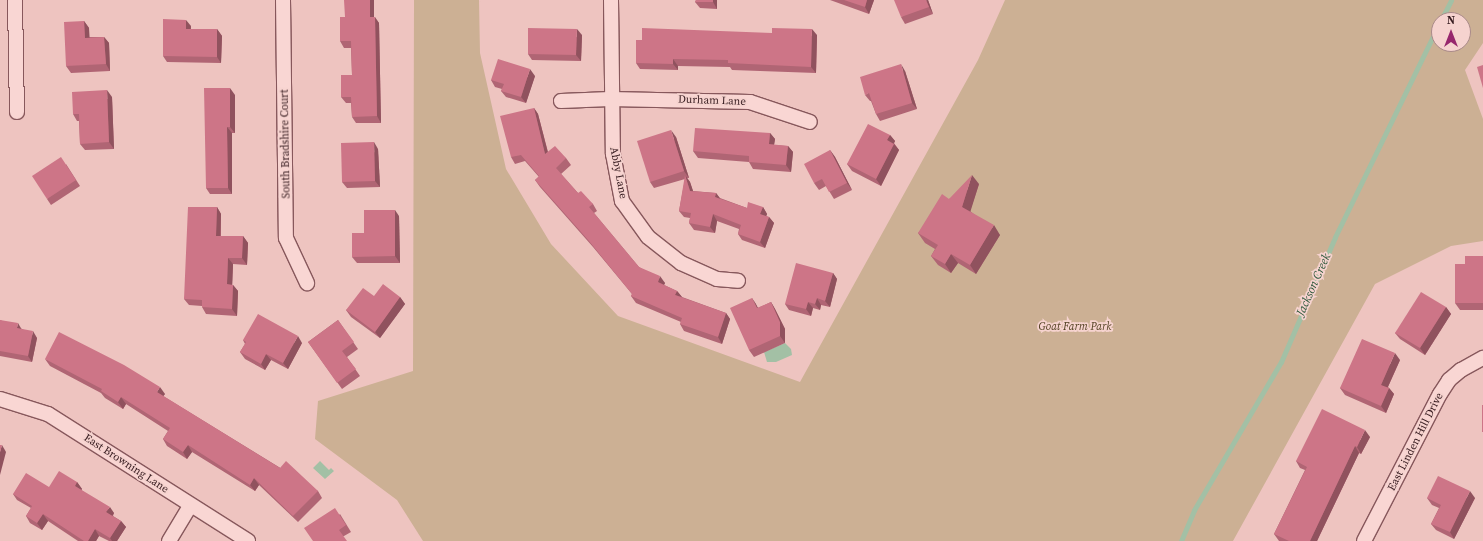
<!DOCTYPE html>
<style>
body{margin:0}
#map{position:relative;width:1483px;height:541px;overflow:hidden;background:#eec4c0;font-family:"Source Serif 4",serif}
div>[style]{position:absolute}
.green>*{inset:0;background:#ccb094}
.water>*{inset:0;background:#a3c0a5}
.stream>*{height:5px;margin:-2.5px;padding:0 2.5px;transform-origin:2.5px;border-radius:2.5px;background:#a3c0a5}
.roads{filter:drop-shadow(1px 0 #87585c) drop-shadow(-1px 0 #87585c) drop-shadow(0 1px #87585c) drop-shadow(0 -1px #87585c)}
.minor>*{height:14px;margin:-7px;padding:0 7px;transform-origin:7px;border-radius:7px;background:#f9d6d3}
.wall>*{inset:0;background:#b06574}
.shaded-wall>*{inset:0;background:#90525e}
.building>*{inset:0;background:#cd7587}
span{translate:-50% -50%;white-space:nowrap;text-align:center;line-height:1.15;-webkit-text-stroke:3.5px #f6d3cf;paint-order:stroke}
.street-label{font-size:11px;color:#371c20}
.park-label{font-size:11px;color:#534123;font-style:italic}
.water-label{font-size:12px;color:#2b5739;font-style:italic}
.north{position:absolute;left:1431px;top:12px;width:40px;height:40px;box-sizing:border-box;background:#f6d3cf;border:1px solid #aa8a89;border-radius:50%;rotate:0deg;font-size:11px;font-weight:700;line-height:16px;text-align:center;color:#371c20}
.north::after{content:'';display:block;margin:auto;width:14px;height:18px;background:#97276d;clip-path:polygon(50% 0,100% 100%,50% 72%,0 100%)}
</style>
<div id="map">
<div class="green">
<i style="clip-path:polygon(evenodd,414px 0,479px 0,480px 53px,506px 169px,551px 244px,618px 316px,800px 382px,978px 60px,1005px 0,1483px 0,1483px 43px,1465px 70px,1483px 119px,1483px 241px,1451px 246px,1375px 284px,1233px 541px,423px 541px,397px 500px,315px 439px,318px 401px,413px 371px,414px 0,1439px 20px,1463px 20px,1463px 44px,1439px 44px,1439px 20px)"></i>
</div>
<div class="water">
<i style="clip-path:polygon(785px 343px,791px 349px,792px 355px,776px 362px,767px 362px,764px 352px)"></i>
<i style="clip-path:polygon(320px 461px,329px 470px,331px 468px,334px 471px,325px 479px,313px 468px)"></i>
</div>
<div class="stream">
<i style="left:1441px;top:20px;width:22px;rotate:-63deg"></i>
<i style="left:1181px;top:541px;width:34px;rotate:-67deg"></i>
<i style="left:1194px;top:510px;width:172px;rotate:-59.6deg"></i>
<i style="left:1281px;top:362px;width:136px;rotate:-66.6deg"></i>
<i style="left:1335px;top:237px;width:237px;rotate:-64deg"></i>
</div>
<div class="roads">
<div class="minor">
<i style="left:15px;top:0;width:112px;rotate:89deg"></i>
<i style="left:283px;top:0;width:238px;rotate:89.3deg"></i>
<i style="left:286px;top:238px;width:50px;rotate:65deg"></i>
<i style="left:611px;top:0;width:154px;rotate:89.3deg"></i>
<i style="left:613px;top:154px;width:48px;rotate:79.2deg"></i>
<i style="left:622px;top:201px;width:44px;rotate:54.2deg"></i>
<i style="left:648px;top:237px;width:42px;rotate:38.2deg"></i>
<i style="left:681px;top:263px;width:39px;rotate:24deg"></i>
<i style="left:717px;top:279px;width:21px;rotate:5deg"></i>
<i style="left:561px;top:101px;width:49px;rotate:-2.3deg"></i>
<i style="left:610px;top:99px;width:140px;rotate:1.2deg"></i>
<i style="left:750px;top:102px;width:63px;rotate:18.4deg"></i>
<i style="left:0;top:399px;width:50px;rotate:17.4deg"></i>
<i style="left:48px;top:414px;width:237px;rotate:32.4deg"></i>
<i style="left:169px;top:541px;width:41px;rotate:-59deg"></i>
<i style="left:1364px;top:541px;width:165px;rotate:-62.7deg"></i>
<i style="left:1440px;top:394px;width:17px;rotate:-57deg"></i>
<i style="left:1449px;top:380px;width:16px;rotate:-40deg"></i>
<i style="left:1461px;top:370px;width:25px;rotate:-29deg"></i>
</div>
</div>
<div class="wall">
<i style="clip-path:polygon(696px 0,717px 0,717px 9px,700px 8px,695px 2px)"></i>
<i style="clip-path:polygon(830px 0,874px 0,869px 14px)"></i>
<i style="clip-path:polygon(928px 0,933px 14px,905px 24px,901px 17px)"></i>
<i style="clip-path:polygon(374px 17px,379px 23px,381px 123px,356px 123px,352px 117px,351px 103px,346px 103px,341px 97px,352px 75px,351px 48px,344px 48px,340px 41px)"></i>
<i style="clip-path:polygon(84px 21px,89px 28px,89px 37px,104px 37px,109px 43px,110px 71px,71px 73px,66px 66px)"></i>
<i style="clip-path:polygon(191px 26px,191px 29px,217px 29px,222px 36px,221px 63px,167px 62px,163px 56px)"></i>
<i style="clip-path:polygon(582px 35px,581px 61px,532px 60px,528px 54px)"></i>
<i style="clip-path:polygon(817px 35px,816px 73px,732px 70px,730px 67px,678px 66px,678px 70px,640px 69px,636px 63px)"></i>
<i style="clip-path:polygon(905px 71px,917px 109px,880px 121px,876px 114px,871px 101px,870px 101px,865px 95px)"></i>
<i style="clip-path:polygon(535px 76px,526px 103px,506px 97px,501px 91px,502px 89px,495px 87px,491px 80px)"></i>
<i style="clip-path:polygon(235px 95px,235px 133px,232px 133px,232px 194px,210px 194px,206px 188px)"></i>
<i style="clip-path:polygon(112px 97px,114px 149px,85px 150px,80px 144px,79px 121px,77px 121px,73px 114px)"></i>
<i style="clip-path:polygon(534px 108px,538px 114px,548px 152px,566px 158px,571px 165px,561px 174px,578px 193px,593px 204px,597px 211px,594px 213px,639px 267px,665px 283px,664px 285px,677px 291px,682px 297px,726px 313px,730px 319px,722px 344px,684px 331px,680px 324px,681px 322px,636px 303px,631px 296px,632px 294px,593px 247px,540px 187px,535px 180px,539px 177px,525px 161px,515px 164px,511px 157px)"></i>
<i style="clip-path:polygon(770px 133px,775px 139px,774px 145px,788px 146px,793px 152px,791px 172px,753px 169px,749px 162px,698px 158px,693px 151px)"></i>
<i style="clip-path:polygon(890px 135px,895px 141px,894px 143px,899px 150px,881px 186px,852px 171px,847px 164px)"></i>
<i style="clip-path:polygon(676px 137px,689px 178px,687px 178px,690px 182px,693px 191px,716px 193px,720px 198px,747px 208px,763px 207px,767px 214px,766px 216px,769px 217px,774px 223px,765px 248px,742px 240px,738px 234px,739px 229px,717px 221px,715px 233px,694px 230px,689px 223px,690px 218px,684px 217px,679px 211px,685px 179px,654px 188px,650px 182px)"></i>
<i style="clip-path:polygon(378px 149px,380px 187px,347px 188px,342px 182px)"></i>
<i style="clip-path:polygon(830px 150px,835px 157px,852px 190px,834px 199px,826px 186px,819px 190px,814px 183px)"></i>
<i style="clip-path:polygon(66px 164px,80px 186px,51px 205px,47px 199px)"></i>
<i style="clip-path:polygon(979px 184px,970px 211px,1000px 235px,976px 274px,958px 263px,951px 273px,938px 265px,931px 256px,935px 249px,925px 243px,918px 233px,949px 199px)"></i>
<i style="clip-path:polygon(217px 207px,221px 214px,221px 236px,243px 236px,248px 243px,247px 265px,233px 264px,232px 285px,233px 285px,238px 291px,237px 316px,206px 314px,202px 307px,202px 306px,189px 305px,184px 299px)"></i>
<i style="clip-path:polygon(399px 216px,400px 263px,357px 263px,352px 257px,364px 233px)"></i>
<i style="clip-path:polygon(1483px 256px,1483px 310px,1460px 310px,1455px 303px,1465px 264px)"></i>
<i style="clip-path:polygon(833px 273px,837px 279px,830px 307px,821px 305px,820px 310px,813px 308px,811px 316px,789px 310px,785px 304px)"></i>
<i style="clip-path:polygon(374px 296px,400px 297px,405px 304px,380px 338px,351px 317px,346px 310px)"></i>
<i style="clip-path:polygon(752px 298px,758px 308px,771px 302px,775px 309px,785px 329px,785px 343px,754px 357px,749px 350px)"></i>
<i style="clip-path:polygon(1446px 307px,1451px 314px,1425px 355px,1400px 339px,1395px 333px)"></i>
<i style="clip-path:polygon(0 320px,22px 329px,37px 338px,32px 362px,0 356px)"></i>
<i style="clip-path:polygon(338px 320px,358px 349px,347px 357px,360px 376px,342px 389px,308px 342px)"></i>
<i style="clip-path:polygon(243px 340px,302px 343px,288px 369px,271px 360px,265px 370px,245px 359px,240px 352px,245px 344px)"></i>
<i style="clip-path:polygon(45px 359px,165px 394px,163px 396px,318px 491px,322px 498px,298px 522px,259px 485px,255px 491px,192px 452px,187px 459px,167px 446px,163px 439px,168px 431px,126px 404px,123px 409px,105px 398px,101px 393px,50px 366px)"></i>
<i style="clip-path:polygon(1400px 360px,1388px 387px,1389px 388px,1394px 394px,1386px 413px,1345px 395px,1340px 388px)"></i>
<i style="clip-path:polygon(1370px 437px,1361px 454px,1359px 453px,1317px 541px,1279px 541px,1274px 534px,1305px 470px,1300px 468px,1296px 461px)"></i>
<i style="clip-path:polygon(77px 482px,82px 489px,81px 490px,114px 513px,113px 516px,121px 521px,126px 527px,117px 541px,109px 541px,99px 536px,96px 541px,78px 541px,48px 521px,42px 530px,30px 523px,26px 516px,31px 508px,17px 500px,13px 494px)"></i>
<i style="clip-path:polygon(1427px 498px,1475px 498px,1454px 539px,1436px 530px,1431px 524px,1439px 508px,1432px 505px)"></i>
<i style="clip-path:polygon(340px 514px,351px 532px,344px 536px,313px 541px)"></i>
</div>
<div class="shaded-wall">
<i style="clip-path:polygon(370px 0,374px 0,374px 23px,370px 17px)"></i>
<i style="clip-path:polygon(713px 0,717px 0,717px 9px,713px 2px)"></i>
<i style="clip-path:polygon(867px 0,874px 0,869px 14px,865px 7px)"></i>
<i style="clip-path:polygon(926px 0,928px 0,933px 14px,929px 7px)"></i>
<i style="clip-path:polygon(375px 17px,379px 23px,381px 123px,377px 116px)"></i>
<i style="clip-path:polygon(186px 20px,191px 26px,190px 35px,186px 29px)"></i>
<i style="clip-path:polygon(84px 21px,89px 28px,90px 44px,85px 38px)"></i>
<i style="clip-path:polygon(217px 29px,222px 36px,221px 63px,217px 57px)"></i>
<i style="clip-path:polygon(577px 29px,582px 35px,581px 61px,576px 55px)"></i>
<i style="clip-path:polygon(812px 29px,817px 35px,816px 73px,811px 67px)"></i>
<i style="clip-path:polygon(104px 37px,109px 43px,110px 71px,106px 64px)"></i>
<i style="clip-path:polygon(673px 59px,678px 66px,678px 70px,673px 64px)"></i>
<i style="clip-path:polygon(901px 64px,905px 71px,917px 109px,912px 103px)"></i>
<i style="clip-path:polygon(530px 69px,535px 76px,526px 103px,521px 97px)"></i>
<i style="clip-path:polygon(230px 88px,235px 95px,235px 133px,230px 127px)"></i>
<i style="clip-path:polygon(107px 90px,112px 97px,114px 149px,109px 142px)"></i>
<i style="clip-path:polygon(534px 108px,538px 114px,550px 161px,545px 154px)"></i>
<i style="clip-path:polygon(227px 127px,232px 133px,232px 194px,228px 188px)"></i>
<i style="clip-path:polygon(671px 130px,676px 137px,689px 178px,684px 171px)"></i>
<i style="clip-path:polygon(770px 133px,775px 139px,773px 151px,769px 144px)"></i>
<i style="clip-path:polygon(890px 135px,895px 141px,892px 147px,887px 140px)"></i>
<i style="clip-path:polygon(374px 142px,378px 149px,380px 187px,375px 181px)"></i>
<i style="clip-path:polygon(894px 144px,899px 150px,881px 186px,876px 179px)"></i>
<i style="clip-path:polygon(788px 146px,793px 152px,791px 172px,786px 165px)"></i>
<i style="clip-path:polygon(830px 150px,835px 157px,852px 190px,847px 183px)"></i>
<i style="clip-path:polygon(685px 175px,690px 182px,695px 197px,690px 191px)"></i>
<i style="clip-path:polygon(972px 175px,979px 184px,969px 216px,962px 207px)"></i>
<i style="clip-path:polygon(716px 193px,721px 200px,715px 197px)"></i>
<i style="clip-path:polygon(217px 207px,221px 214px,220px 242px,216px 236px)"></i>
<i style="clip-path:polygon(763px 207px,767px 214px,765px 220px,760px 214px)"></i>
<i style="clip-path:polygon(395px 210px,399px 216px,400px 263px,395px 256px)"></i>
<i style="clip-path:polygon(713px 214px,717px 221px,715px 233px,710px 227px)"></i>
<i style="clip-path:polygon(769px 217px,774px 223px,765px 248px,760px 242px)"></i>
<i style="clip-path:polygon(994px 225px,1000px 235px,976px 274px,970px 265px)"></i>
<i style="clip-path:polygon(243px 236px,248px 243px,247px 265px,242px 258px)"></i>
<i style="clip-path:polygon(951px 254px,958px 263px,951px 273px,945px 264px)"></i>
<i style="clip-path:polygon(228px 258px,233px 264px,232px 291px,227px 284px)"></i>
<i style="clip-path:polygon(833px 273px,837px 279px,830px 307px,825px 301px)"></i>
<i style="clip-path:polygon(660px 276px,665px 283px,662px 289px,658px 282px)"></i>
<i style="clip-path:polygon(233px 285px,238px 291px,237px 316px,232px 309px)"></i>
<i style="clip-path:polygon(677px 291px,682px 297px,675px 295px)"></i>
<i style="clip-path:polygon(400px 297px,405px 304px,380px 338px,375px 332px)"></i>
<i style="clip-path:polygon(752px 298px,756px 304px,761px 315px,757px 308px)"></i>
<i style="clip-path:polygon(817px 298px,821px 305px,820px 310px,815px 304px)"></i>
<i style="clip-path:polygon(771px 302px,775px 309px,785px 329px,785px 343px,780px 336px)"></i>
<i style="clip-path:polygon(808px 302px,813px 308px,811px 316px,806px 309px)"></i>
<i style="clip-path:polygon(1446px 307px,1451px 314px,1425px 355px,1420px 348px)"></i>
<i style="clip-path:polygon(726px 313px,730px 319px,722px 344px,718px 337px)"></i>
<i style="clip-path:polygon(18px 323px,22px 330px,17px 328px)"></i>
<i style="clip-path:polygon(33px 331px,37px 338px,32px 362px,28px 356px)"></i>
<i style="clip-path:polygon(298px 336px,302px 343px,288px 369px,283px 363px)"></i>
<i style="clip-path:polygon(1395px 353px,1400px 360px,1386px 391px,1381px 385px)"></i>
<i style="clip-path:polygon(266px 354px,271px 360px,265px 370px,261px 364px)"></i>
<i style="clip-path:polygon(160px 387px,165px 394px,161px 399px,157px 392px)"></i>
<i style="clip-path:polygon(1389px 388px,1394px 394px,1386px 413px,1381px 406px)"></i>
<i style="clip-path:polygon(121px 397px,126px 404px,123px 409px,118px 402px)"></i>
<i style="clip-path:polygon(1365px 430px,1370px 437px,1361px 454px,1357px 447px)"></i>
<i style="clip-path:polygon(2px 445px,6px 452px,0 475px,0 452px)"></i>
<i style="clip-path:polygon(188px 445px,192px 452px,187px 459px,183px 452px)"></i>
<i style="clip-path:polygon(1355px 446px,1359px 453px,1317px 541px,1310px 541px)"></i>
<i style="clip-path:polygon(254px 478px,259px 485px,255px 491px,250px 485px)"></i>
<i style="clip-path:polygon(77px 482px,82px 489px,80px 492px,75px 486px)"></i>
<i style="clip-path:polygon(1470px 491px,1475px 498px,1454px 539px,1450px 532px)"></i>
<i style="clip-path:polygon(110px 507px,114px 513px,111px 518px,106px 512px)"></i>
<i style="clip-path:polygon(43px 514px,48px 521px,42px 530px,37px 523px)"></i>
<i style="clip-path:polygon(121px 521px,126px 527px,117px 541px,112px 541px,110px 538px)"></i>
<i style="clip-path:polygon(95px 529px,99px 536px,96px 541px,88px 541px)"></i>
</div>
<div class="building">
<i style="clip-path:polygon(344px 0,370px 0,370px 17px,375px 17px,377px 116px,352px 117px,351px 97px,341px 97px,341px 75px,352px 75px,351px 41px,340px 41px,340px 17px,345px 17px)"></i>
<i style="clip-path:polygon(696px 0,713px 0,713px 2px,695px 2px)"></i>
<i style="clip-path:polygon(844px 0,867px 0,865px 7px)"></i>
<i style="clip-path:polygon(894px 0,926px 0,929px 7px,901px 17px)"></i>
<i style="clip-path:polygon(163px 19px,186px 20px,186px 29px,217px 29px,217px 57px,163px 56px)"></i>
<i style="clip-path:polygon(84px 21px,85px 38px,104px 37px,106px 64px,66px 66px,64px 22px)"></i>
<i style="clip-path:polygon(528px 28px,577px 29px,576px 55px,528px 54px)"></i>
<i style="clip-path:polygon(642px 28px,772px 33px,772px 28px,812px 29px,811px 67px,728px 63px,728px 60px,673px 59px,673px 64px,636px 63px,636px 40px,642px 40px)"></i>
<i style="clip-path:polygon(498px 59px,530px 69px,521px 97px,501px 91px,504px 84px,491px 80px)"></i>
<i style="clip-path:polygon(901px 64px,912px 103px,876px 114px,869px 93px,865px 95px,860px 77px)"></i>
<i style="clip-path:polygon(1483px 65px,1483px 88px,1477px 67px)"></i>
<i style="clip-path:polygon(204px 88px,230px 88px,230px 127px,227px 127px,228px 188px,206px 188px)"></i>
<i style="clip-path:polygon(107px 90px,109px 142px,80px 144px,79px 114px,73px 114px,72px 92px)"></i>
<i style="clip-path:polygon(534px 108px,545px 154px,555px 146px,566px 158px,556px 168px,578px 193px,581px 191px,593px 204px,589px 207px,639px 267px,660px 276px,658px 282px,677px 291px,675px 295px,726px 313px,718px 337px,680px 324px,682px 318px,631px 296px,632px 294px,589px 241px,535px 180px,539px 176px,521px 155px,511px 157px,500px 116px)"></i>
<i style="clip-path:polygon(868px 124px,890px 135px,887px 140px,894px 144px,876px 179px,847px 164px)"></i>
<i style="clip-path:polygon(695px 128px,770px 133px,769px 144px,788px 146px,786px 165px,749px 162px,749px 156px,693px 151px)"></i>
<i style="clip-path:polygon(671px 130px,684px 171px,650px 182px,637px 141px)"></i>
<i style="clip-path:polygon(374px 142px,375px 181px,342px 182px,341px 143px)"></i>
<i style="clip-path:polygon(830px 150px,847px 183px,829px 192px,822px 179px,814px 183px,804px 164px)"></i>
<i style="clip-path:polygon(61px 157px,76px 180px,47px 199px,32px 176px)"></i>
<i style="clip-path:polygon(685px 175px,690px 191px,716px 193px,715px 197px,747px 208px,748px 202px,763px 207px,760px 214px,769px 217px,760px 242px,738px 234px,741px 225px,713px 214px,710px 227px,689px 223px,691px 213px,679px 211px)"></i>
<i style="clip-path:polygon(972px 175px,962px 207px,994px 225px,970px 265px,951px 254px,945px 264px,931px 256px,938px 245px,918px 233px,942px 194px,949px 199px)"></i>
<i style="clip-path:polygon(188px 207px,217px 207px,216px 236px,243px 236px,242px 258px,228px 258px,227px 284px,233px 285px,232px 309px,202px 307px,202px 300px,184px 299px)"></i>
<i style="clip-path:polygon(364px 210px,395px 210px,395px 256px,352px 257px,352px 233px,364px 233px)"></i>
<i style="clip-path:polygon(1465px 256px,1483px 256px,1483px 303px,1455px 303px,1455px 264px,1465px 264px)"></i>
<i style="clip-path:polygon(796px 263px,833px 273px,825px 301px,817px 298px,815px 304px,808px 302px,806px 309px,785px 304px)"></i>
<i style="clip-path:polygon(383px 284px,400px 297px,375px 332px,346px 310px,363px 288px,374px 296px)"></i>
<i style="clip-path:polygon(1421px 292px,1446px 307px,1420px 348px,1395px 333px)"></i>
<i style="clip-path:polygon(752px 298px,757px 308px,771px 302px,780px 322px,780px 336px,749px 350px,730px 308px)"></i>
<i style="clip-path:polygon(258px 314px,298px 336px,283px 363px,266px 354px,261px 364px,240px 352px,246px 342px,243px 340px)"></i>
<i style="clip-path:polygon(0 320px,18px 323px,17px 328px,33px 331px,28px 356px,0 351px)"></i>
<i style="clip-path:polygon(338px 320px,354px 342px,342px 351px,356px 369px,337px 383px,308px 342px)"></i>
<i style="clip-path:polygon(59px 332px,124px 365px,160px 387px,157px 392px,280px 468px,286px 461px,318px 491px,293px 516px,254px 478px,250px 485px,188px 445px,183px 452px,163px 439px,170px 428px,121px 397px,118px 402px,101px 391px,102px 389px,45px 359px)"></i>
<i style="clip-path:polygon(1362px 339px,1395px 353px,1381px 385px,1389px 388px,1381px 406px,1340px 388px)"></i>
<i style="clip-path:polygon(1482px 405px,1483px 405px,1483px 432px,1482px 432px)"></i>
<i style="clip-path:polygon(1322px 409px,1365px 430px,1357px 447px,1355px 446px,1310px 541px,1289px 541px,1274px 534px,1307px 467px,1296px 461px)"></i>
<i style="clip-path:polygon(0 445px,2px 445px,0 452px)"></i>
<i style="clip-path:polygon(59px 471px,77px 482px,75px 486px,110px 507px,106px 512px,121px 521px,110px 538px,95px 529px,88px 541px,84px 541px,43px 514px,37px 523px,26px 516px,32px 506px,13px 494px,26px 473px,49px 487px)"></i>
<i style="clip-path:polygon(1438px 476px,1470px 491px,1450px 532px,1431px 524px,1441px 505px,1427px 498px)"></i>
<i style="clip-path:polygon(335px 508px,346px 525px,339px 530px,347px 541px,313px 541px,304px 528px)"></i>
</div>
<div class="street-label">
<span style="left:712px;top:101px;rotate:2deg">Durham Lane</span>
<span style="left:286px;top:144px;rotate:-91deg">South Bradshire Court</span>
<span style="left:618px;top:173px;rotate:79deg">Abby Lane</span>
<span style="left:1416px;top:442px;rotate:-63deg">East Linden Hill Drive</span>
<span style="left:126px;top:464px;rotate:33deg">East Browning Lane</span>
</div>
<div class="park-label">
<span style="left:1075px;top:327px">Goat Farm Park</span>
</div>
<div class="water-label">
<span style="left:1314px;top:285px;rotate:-66deg">Jackson Creek</span>
</div>
<div class="north">N</div>
</div>
